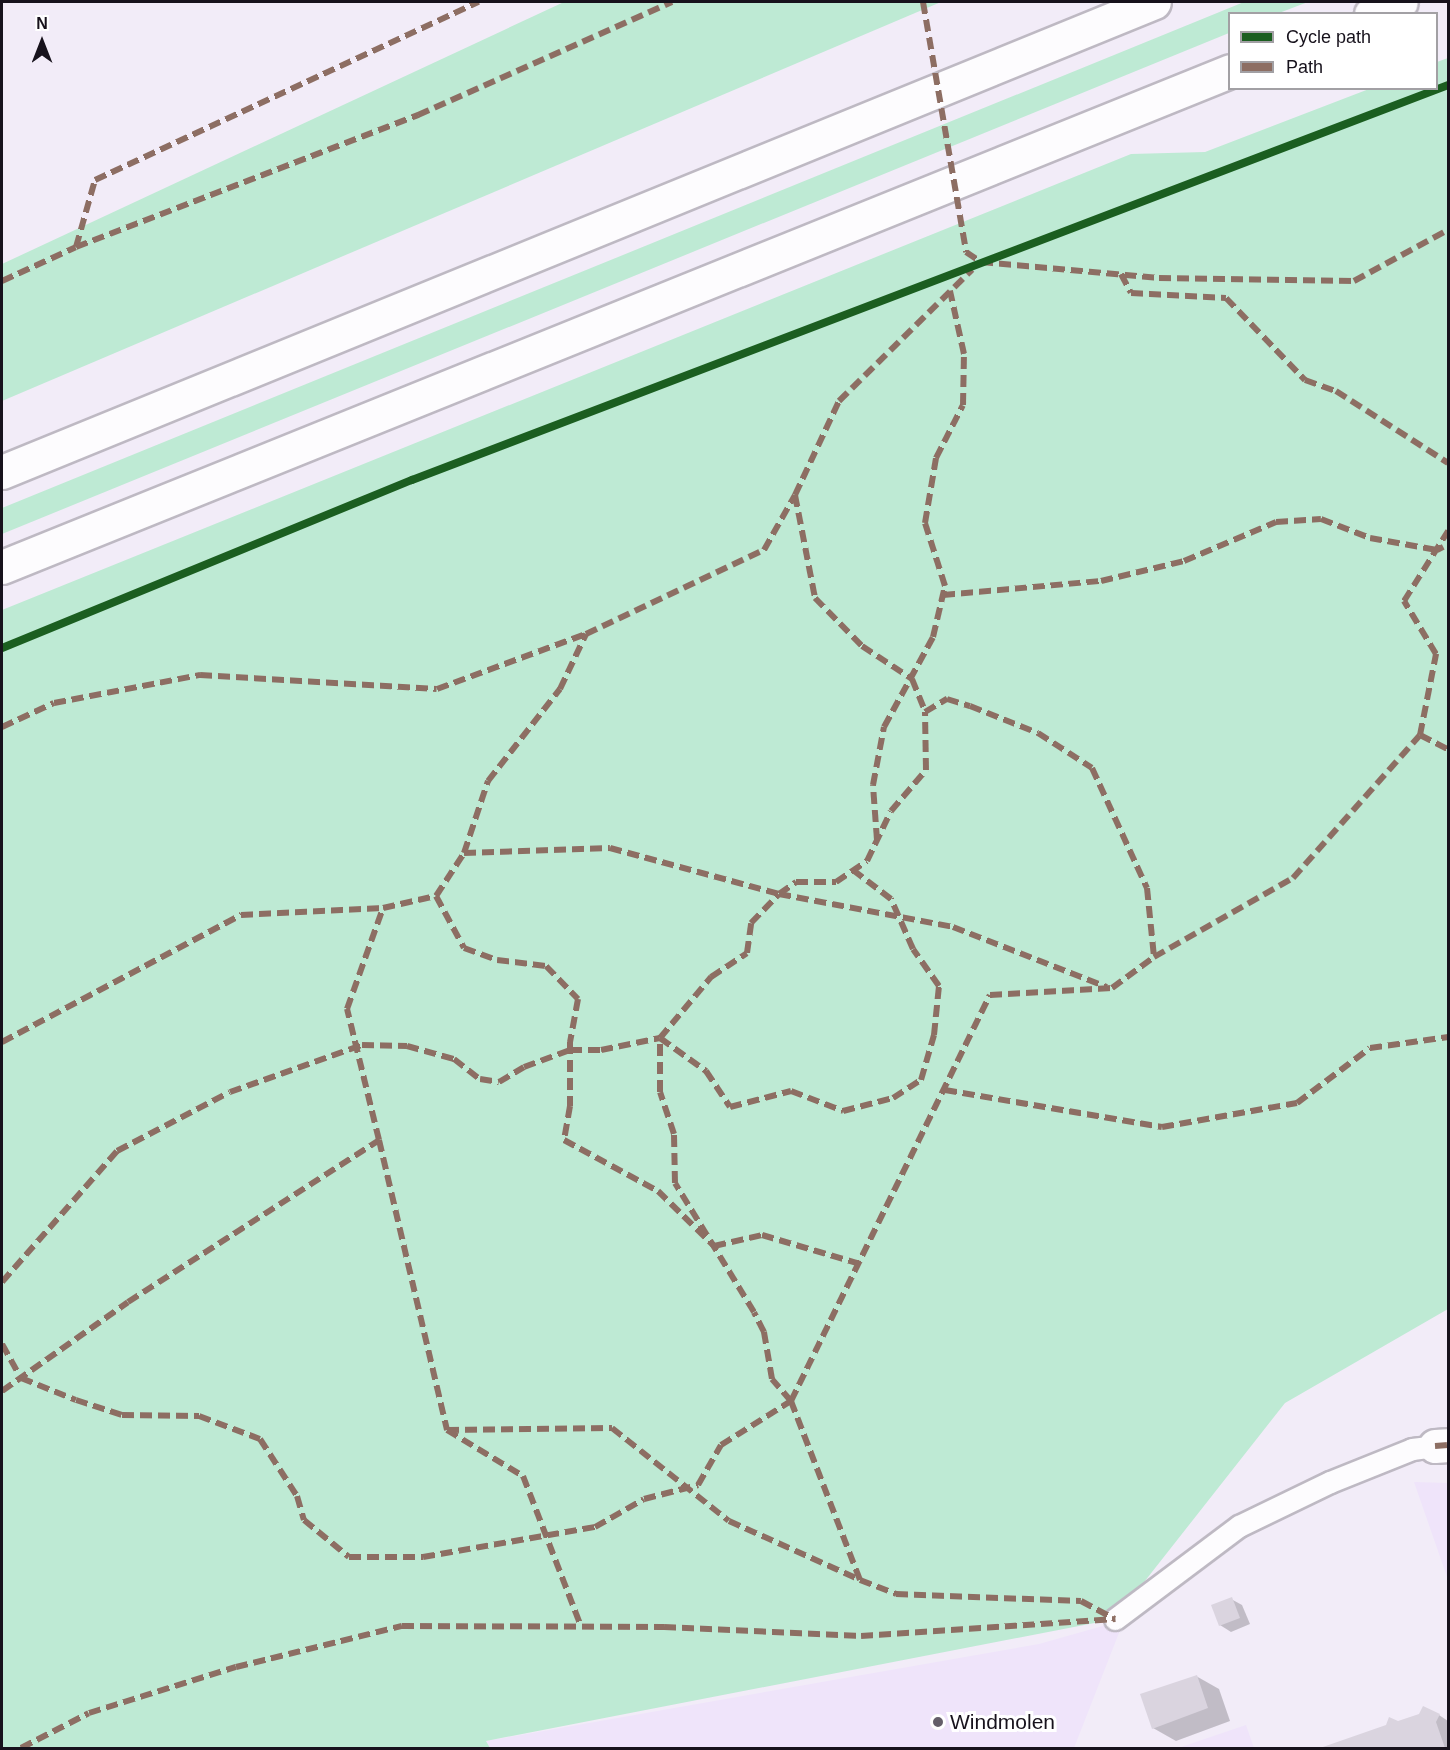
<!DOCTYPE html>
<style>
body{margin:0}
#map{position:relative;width:1450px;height:1750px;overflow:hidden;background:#f2ecf8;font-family:Helvetica,sans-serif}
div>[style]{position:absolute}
.built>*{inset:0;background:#efe4fa}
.green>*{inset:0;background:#beead4}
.shadow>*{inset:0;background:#0003}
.building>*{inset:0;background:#dad4df}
.roads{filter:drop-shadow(2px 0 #beb9c3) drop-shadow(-2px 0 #beb9c3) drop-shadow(0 2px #beb9c3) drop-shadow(0 -2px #beb9c3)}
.service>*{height:21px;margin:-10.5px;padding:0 10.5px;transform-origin:10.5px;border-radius:10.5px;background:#fdfcfe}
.minor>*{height:33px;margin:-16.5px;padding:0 16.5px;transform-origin:16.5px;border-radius:16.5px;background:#fdfcfe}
.motorway>*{height:33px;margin:-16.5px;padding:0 16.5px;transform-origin:16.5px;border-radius:16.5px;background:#fdfcfe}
.quiet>*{height:6px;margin-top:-3px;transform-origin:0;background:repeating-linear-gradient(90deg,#8d6e63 0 12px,transparent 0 18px)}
.cycleway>*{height:8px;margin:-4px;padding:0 4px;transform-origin:4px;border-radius:4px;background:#1b5e20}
.dots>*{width:16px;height:16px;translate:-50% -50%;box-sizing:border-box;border:3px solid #fff;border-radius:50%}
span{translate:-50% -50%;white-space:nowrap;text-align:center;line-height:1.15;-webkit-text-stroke:6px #fff;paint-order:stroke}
.poi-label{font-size:21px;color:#17121c}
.left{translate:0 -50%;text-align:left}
.frame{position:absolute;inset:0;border:3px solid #17121c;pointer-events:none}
.legend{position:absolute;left:1228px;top:12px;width:210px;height:78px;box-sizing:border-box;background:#fff;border:2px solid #a2a0a4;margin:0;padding:8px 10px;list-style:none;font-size:18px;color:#17121c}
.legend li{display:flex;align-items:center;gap:12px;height:30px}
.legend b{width:30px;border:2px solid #a2a0a4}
.north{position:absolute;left:12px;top:12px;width:60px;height:60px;-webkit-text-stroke:4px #fff;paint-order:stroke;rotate:0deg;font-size:16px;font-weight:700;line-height:24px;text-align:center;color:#17121c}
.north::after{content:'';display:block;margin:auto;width:21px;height:27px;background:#17121c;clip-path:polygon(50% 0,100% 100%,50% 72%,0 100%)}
</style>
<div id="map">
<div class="built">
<i style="clip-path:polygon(1414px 1482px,1448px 1483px,1448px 1581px,1446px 1574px)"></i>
<i style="clip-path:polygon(1124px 1620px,1074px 1748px,490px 1748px,486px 1741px,1039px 1644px)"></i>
<i style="clip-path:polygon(1246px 1725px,1254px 1748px,1178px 1748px)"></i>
</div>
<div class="green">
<i style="clip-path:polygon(564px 2px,941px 2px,2px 401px,2px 264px)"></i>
<i style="clip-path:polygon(1244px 2px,1308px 2px,1279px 13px,1230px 14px,1229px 33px,2px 534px,2px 508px)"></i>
<i style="clip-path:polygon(1448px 58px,1448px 1309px,1285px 1403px,1115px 1619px,486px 1741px,490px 1748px,2px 1748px,2px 610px,1131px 154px,1205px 152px,1369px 89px,1436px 88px,1437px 62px)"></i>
</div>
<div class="shadow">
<i style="clip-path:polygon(1231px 1599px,1242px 1605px,1250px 1624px,1231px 1632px,1220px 1625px)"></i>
<i style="clip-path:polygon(1196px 1676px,1219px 1689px,1230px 1721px,1176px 1741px,1153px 1728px)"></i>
<i style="clip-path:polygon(1439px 1715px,1448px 1721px,1448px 1748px,1324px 1748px,1397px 1723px)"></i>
</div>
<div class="building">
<i style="clip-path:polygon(1232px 1597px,1240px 1618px,1219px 1626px,1211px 1605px)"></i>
<i style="clip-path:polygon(1197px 1675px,1208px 1708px,1152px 1729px,1140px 1694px)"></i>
<i style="clip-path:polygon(1423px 1706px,1440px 1714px,1436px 1722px,1445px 1748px,1320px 1748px,1386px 1725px,1389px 1717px,1398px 1721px,1419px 1714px)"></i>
</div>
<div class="roads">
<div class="service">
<i style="left:1115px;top:1619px;width:155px;rotate:-36.9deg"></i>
<i style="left:1239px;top:1526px;width:101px;rotate:-25.8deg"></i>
<i style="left:1330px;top:1482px;width:88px;rotate:-21.9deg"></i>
<i style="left:1412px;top:1449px;width:23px;rotate:-7deg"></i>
</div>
<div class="minor">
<i style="left:1435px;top:1446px;width:13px;rotate:-4deg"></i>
</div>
<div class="motorway">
<i style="left:1371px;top:14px;width:32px;rotate:-22deg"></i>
<i style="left:2px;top:472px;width:1244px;rotate:-22.19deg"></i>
<i style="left:2px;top:567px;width:1324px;rotate:-21.99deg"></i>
</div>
</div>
<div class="quiet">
<i style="left:923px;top:2px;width:254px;rotate:80.2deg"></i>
<i style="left:966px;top:252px;width:18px;rotate:34deg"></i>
<i style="left:981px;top:262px;width:179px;rotate:5.1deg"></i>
<i style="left:1159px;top:278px;width:195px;rotate:0.9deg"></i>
<i style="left:1354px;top:281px;width:107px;rotate:-28.5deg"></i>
<i style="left:76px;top:247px;width:70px;rotate:-74.2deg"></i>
<i style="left:95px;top:180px;width:423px;rotate:-24.9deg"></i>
<i style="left:1121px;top:274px;width:21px;rotate:62deg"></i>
<i style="left:1131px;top:293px;width:95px;rotate:3deg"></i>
<i style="left:1226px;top:298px;width:114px;rotate:46.1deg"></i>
<i style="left:1305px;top:380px;width:33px;rotate:20deg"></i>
<i style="left:1336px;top:391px;width:133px;rotate:32.7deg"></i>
<i style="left:2px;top:281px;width:81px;rotate:-24.7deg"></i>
<i style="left:76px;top:247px;width:367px;rotate:-21.1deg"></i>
<i style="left:418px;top:115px;width:278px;rotate:-24deg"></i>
<i style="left:795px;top:495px;width:105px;rotate:79deg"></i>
<i style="left:815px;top:598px;width:67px;rotate:45.6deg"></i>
<i style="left:862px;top:646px;width:60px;rotate:33.4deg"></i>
<i style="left:912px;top:679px;width:35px;rotate:68deg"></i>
<i style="left:925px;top:712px;width:26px;rotate:-31deg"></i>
<i style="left:947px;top:699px;width:24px;rotate:17deg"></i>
<i style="left:970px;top:706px;width:73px;rotate:21.7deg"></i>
<i style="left:1038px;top:733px;width:64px;rotate:32.9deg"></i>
<i style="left:1092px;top:768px;width:132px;rotate:65.4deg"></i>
<i style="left:1147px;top:888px;width:69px;rotate:84.2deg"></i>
<i style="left:943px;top:595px;width:159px;rotate:-5.1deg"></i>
<i style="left:1101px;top:581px;width:85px;rotate:-13.5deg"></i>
<i style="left:1184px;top:561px;width:100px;rotate:-23deg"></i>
<i style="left:1276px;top:522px;width:45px;rotate:-3.8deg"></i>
<i style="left:1321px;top:519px;width:53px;rotate:21.2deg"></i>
<i style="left:1370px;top:538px;width:68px;rotate:10.2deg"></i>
<i style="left:1437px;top:550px;width:7px;rotate:-27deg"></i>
<i style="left:2px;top:727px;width:57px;rotate:-24.8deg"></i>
<i style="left:54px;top:703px;width:149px;rotate:-10.9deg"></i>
<i style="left:200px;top:675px;width:237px;rotate:3.4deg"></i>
<i style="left:437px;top:689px;width:159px;rotate:-20.3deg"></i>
<i style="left:1420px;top:735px;width:31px;rotate:27deg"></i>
<i style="left:877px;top:840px;width:55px;rotate:-94.2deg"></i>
<i style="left:873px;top:785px;width:59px;rotate:-79.3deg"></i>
<i style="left:884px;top:727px;width:102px;rotate:-61.4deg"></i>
<i style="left:933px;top:637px;width:52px;rotate:-76.8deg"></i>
<i style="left:945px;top:586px;width:66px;rotate:-107.6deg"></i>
<i style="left:925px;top:523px;width:66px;rotate:-80.4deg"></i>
<i style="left:936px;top:458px;width:59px;rotate:-63deg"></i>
<i style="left:963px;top:405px;width:51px;rotate:-88.9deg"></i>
<i style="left:964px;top:354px;width:65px;rotate:-102.5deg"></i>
<i style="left:464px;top:853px;width:76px;rotate:-71.6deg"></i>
<i style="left:488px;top:781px;width:117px;rotate:-52deg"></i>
<i style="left:560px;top:689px;width:61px;rotate:-64.7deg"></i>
<i style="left:586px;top:634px;width:197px;rotate:-25.3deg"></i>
<i style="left:764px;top:550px;width:63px;rotate:-60.6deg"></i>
<i style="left:795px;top:495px;width:104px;rotate:-64.9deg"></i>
<i style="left:839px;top:401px;width:187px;rotate:-44.6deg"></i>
<i style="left:436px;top:896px;width:59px;rotate:61.7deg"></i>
<i style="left:464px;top:948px;width:35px;rotate:20deg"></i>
<i style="left:497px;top:960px;width:49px;rotate:7deg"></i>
<i style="left:546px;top:966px;width:46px;rotate:45.9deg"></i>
<i style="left:578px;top:999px;width:44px;rotate:100.5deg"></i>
<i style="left:570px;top:1042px;width:64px;rotate:90deg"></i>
<i style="left:570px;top:1106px;width:35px;rotate:100deg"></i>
<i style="left:564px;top:1140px;width:107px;rotate:28.5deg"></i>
<i style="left:658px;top:1191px;width:78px;rotate:44.5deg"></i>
<i style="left:714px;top:1246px;width:49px;rotate:-12.9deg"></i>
<i style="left:762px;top:1235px;width:102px;rotate:16.5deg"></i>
<i style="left:660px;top:1038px;width:57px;rotate:35.7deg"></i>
<i style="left:706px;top:1071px;width:43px;rotate:56.3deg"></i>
<i style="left:730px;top:1107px;width:63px;rotate:-14.7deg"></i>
<i style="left:791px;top:1091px;width:56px;rotate:21deg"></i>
<i style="left:843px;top:1111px;width:52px;rotate:-14.6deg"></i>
<i style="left:893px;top:1098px;width:33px;rotate:-33deg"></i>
<i style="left:921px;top:1080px;width:47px;rotate:-73.9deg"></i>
<i style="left:934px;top:1035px;width:49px;rotate:-84.2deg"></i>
<i style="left:939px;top:986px;width:45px;rotate:-125.1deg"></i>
<i style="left:913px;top:949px;width:55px;rotate:-113.7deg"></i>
<i style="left:891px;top:899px;width:48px;rotate:-142.7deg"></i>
<i style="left:2px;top:1042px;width:271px;rotate:-28deg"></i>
<i style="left:241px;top:915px;width:142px;rotate:-2.8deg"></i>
<i style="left:945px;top:1090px;width:220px;rotate:9.7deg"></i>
<i style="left:1162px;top:1127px;width:137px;rotate:-10.1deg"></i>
<i style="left:1297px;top:1103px;width:91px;rotate:-37deg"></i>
<i style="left:1370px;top:1048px;width:79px;rotate:-8deg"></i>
<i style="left:379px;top:1140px;width:135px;rotate:-103.7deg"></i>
<i style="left:347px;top:1009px;width:107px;rotate:-70.4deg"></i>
<i style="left:383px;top:908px;width:54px;rotate:-12.8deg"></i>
<i style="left:436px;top:896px;width:51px;rotate:-56.9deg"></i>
<i style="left:464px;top:853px;width:146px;rotate:-2deg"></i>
<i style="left:610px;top:848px;width:175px;rotate:15.2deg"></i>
<i style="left:779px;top:894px;width:177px;rotate:10.7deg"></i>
<i style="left:953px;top:927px;width:165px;rotate:21.3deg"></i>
<i style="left:2px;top:1282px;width:174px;rotate:-48.7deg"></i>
<i style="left:117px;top:1151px;width:127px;rotate:-27.6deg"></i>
<i style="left:230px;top:1092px;width:140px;rotate:-19.6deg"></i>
<i style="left:362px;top:1045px;width:45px;rotate:1.3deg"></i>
<i style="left:407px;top:1046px;width:49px;rotate:15.5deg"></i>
<i style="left:454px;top:1059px;width:33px;rotate:38deg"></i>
<i style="left:480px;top:1079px;width:19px;rotate:9deg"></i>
<i style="left:499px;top:1082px;width:29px;rotate:-31deg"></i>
<i style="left:524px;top:1067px;width:49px;rotate:-20.3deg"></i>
<i style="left:570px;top:1050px;width:31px"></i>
<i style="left:601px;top:1050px;width:60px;rotate:-11.5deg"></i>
<i style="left:660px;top:1038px;width:80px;rotate:-50.1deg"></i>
<i style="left:711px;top:977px;width:43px;rotate:-33.7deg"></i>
<i style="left:747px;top:953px;width:30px;rotate:-82deg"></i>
<i style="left:751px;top:923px;width:40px;rotate:-46deg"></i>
<i style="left:779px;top:894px;width:21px;rotate:-35deg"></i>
<i style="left:796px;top:882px;width:40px"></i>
<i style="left:836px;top:882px;width:37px;rotate:-34deg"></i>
<i style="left:867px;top:861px;width:55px;rotate:-64.4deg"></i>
<i style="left:891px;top:811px;width:54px;rotate:-49.5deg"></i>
<i style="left:926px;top:770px;width:58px;rotate:-91deg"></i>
<i style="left:2px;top:1344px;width:39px;rotate:61deg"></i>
<i style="left:21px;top:1378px;width:59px;rotate:21.8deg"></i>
<i style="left:76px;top:1400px;width:48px;rotate:18.1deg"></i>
<i style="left:122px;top:1415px;width:77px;rotate:0.7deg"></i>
<i style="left:199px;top:1416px;width:65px;rotate:20.7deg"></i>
<i style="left:260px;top:1439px;width:68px;rotate:57deg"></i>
<i style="left:297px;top:1496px;width:25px;rotate:74deg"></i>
<i style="left:304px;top:1520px;width:58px;rotate:39.4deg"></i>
<i style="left:349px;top:1557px;width:74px"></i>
<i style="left:423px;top:1557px;width:175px;rotate:-9.9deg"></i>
<i style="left:595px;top:1527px;width:56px;rotate:-29.7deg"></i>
<i style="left:644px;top:1499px;width:56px;rotate:-14.5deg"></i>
<i style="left:698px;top:1485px;width:46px;rotate:-60.1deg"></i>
<i style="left:721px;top:1445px;width:83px;rotate:-32.2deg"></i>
<i style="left:791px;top:1401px;width:29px;rotate:-131deg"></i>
<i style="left:772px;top:1379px;width:48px;rotate:-99.7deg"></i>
<i style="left:764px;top:1332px;width:22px;rotate:-117deg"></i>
<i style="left:754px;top:1312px;width:151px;rotate:-121.5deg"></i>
<i style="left:675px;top:1183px;width:49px;rotate:-91.2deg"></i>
<i style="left:674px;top:1134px;width:44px;rotate:-108.4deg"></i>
<i style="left:660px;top:1092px;width:54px;rotate:-90deg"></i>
<i style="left:2px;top:1391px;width:154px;rotate:-35.2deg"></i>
<i style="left:128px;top:1302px;width:299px;rotate:-32.8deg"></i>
<i style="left:379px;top:1140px;width:298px;rotate:76.8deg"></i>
<i style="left:447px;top:1430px;width:89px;rotate:31.2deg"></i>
<i style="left:523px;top:1476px;width:161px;rotate:68.9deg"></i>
<i style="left:447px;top:1430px;width:165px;rotate:-0.7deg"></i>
<i style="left:612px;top:1428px;width:149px;rotate:38.5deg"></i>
<i style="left:729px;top:1521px;width:144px;rotate:24.2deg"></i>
<i style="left:860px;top:1580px;width:39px;rotate:21deg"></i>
<i style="left:896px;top:1594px;width:185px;rotate:2.2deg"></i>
<i style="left:1081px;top:1601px;width:38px;rotate:28deg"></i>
<i style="left:1435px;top:1446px;width:13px;rotate:-4deg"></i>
<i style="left:860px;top:1580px;width:192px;rotate:-111.1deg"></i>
<i style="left:791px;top:1401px;width:452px;rotate:-63.9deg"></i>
<i style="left:990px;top:995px;width:122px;rotate:-3.3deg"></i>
<i style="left:1112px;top:988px;width:52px;rotate:-36.4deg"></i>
<i style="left:1154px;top:957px;width:160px;rotate:-29.6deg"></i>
<i style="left:1293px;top:878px;width:191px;rotate:-48.4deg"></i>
<i style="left:1420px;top:735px;width:83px;rotate:-78.8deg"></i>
<i style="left:1436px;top:654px;width:62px;rotate:-121.1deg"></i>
<i style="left:1404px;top:601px;width:83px;rotate:-57.8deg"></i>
<i style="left:21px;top:1748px;width:76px;rotate:-27.2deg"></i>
<i style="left:89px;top:1713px;width:154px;rotate:-17.4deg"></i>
<i style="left:236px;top:1667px;width:171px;rotate:-13.9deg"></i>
<i style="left:402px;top:1626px;width:262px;rotate:0.2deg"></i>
<i style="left:664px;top:1627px;width:197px;rotate:2.6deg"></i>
<i style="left:861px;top:1636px;width:255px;rotate:-3.8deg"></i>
</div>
<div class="cycleway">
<i style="left:2px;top:648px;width:443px;rotate:-22.3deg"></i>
<i style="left:412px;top:480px;width:1109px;rotate:-20.87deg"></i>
</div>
<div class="dots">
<i style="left:938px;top:1722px;background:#645e69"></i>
</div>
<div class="poi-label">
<span class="left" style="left:950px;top:1722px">Windmolen</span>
</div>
<div class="frame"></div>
<ul class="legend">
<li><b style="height:8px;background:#1b5e20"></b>Cycle path</li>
<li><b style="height:8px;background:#8d6e63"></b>Path</li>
</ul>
<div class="north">N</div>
</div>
